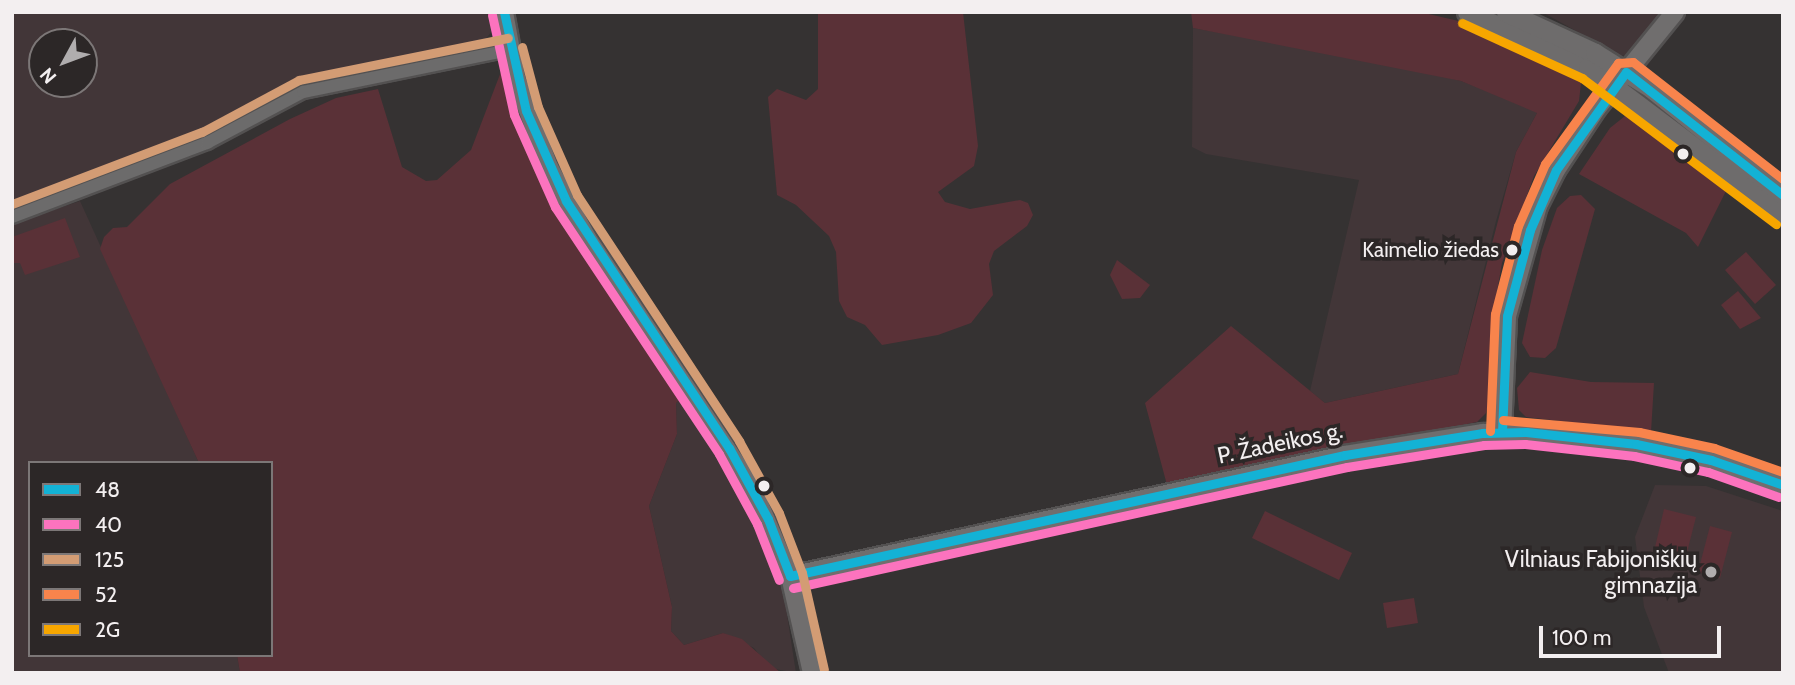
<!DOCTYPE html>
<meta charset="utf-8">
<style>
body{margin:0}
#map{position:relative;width:1795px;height:685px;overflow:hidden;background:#353232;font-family:Cabin,sans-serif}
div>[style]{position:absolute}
.built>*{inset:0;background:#423638}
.green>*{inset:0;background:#5a3137}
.roads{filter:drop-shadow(2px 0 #535151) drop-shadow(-2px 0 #535151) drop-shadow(0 2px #535151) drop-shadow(0 -2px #535151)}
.street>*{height:12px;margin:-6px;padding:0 6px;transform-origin:6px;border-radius:6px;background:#6c6b6b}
.secondary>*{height:18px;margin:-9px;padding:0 9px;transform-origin:9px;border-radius:9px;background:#706e6e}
.primary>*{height:19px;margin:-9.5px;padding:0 9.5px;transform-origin:9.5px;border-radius:9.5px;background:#6e6c6c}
.bus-1>*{height:9px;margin:-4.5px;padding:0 4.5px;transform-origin:4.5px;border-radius:4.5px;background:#13b2d5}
.bus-2>*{height:9px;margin:-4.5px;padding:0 4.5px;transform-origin:4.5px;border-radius:4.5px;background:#fc73be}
.bus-3>*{height:9px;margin:-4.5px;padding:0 4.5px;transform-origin:4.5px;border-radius:4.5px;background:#d39c74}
.bus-4>*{height:9px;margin:-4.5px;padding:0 4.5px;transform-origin:4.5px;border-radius:4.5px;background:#f8844c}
.bus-5>*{height:9px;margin:-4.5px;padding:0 4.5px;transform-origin:4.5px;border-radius:4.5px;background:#f7a600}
.dots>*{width:19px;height:19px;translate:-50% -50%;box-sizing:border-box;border:4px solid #2c2727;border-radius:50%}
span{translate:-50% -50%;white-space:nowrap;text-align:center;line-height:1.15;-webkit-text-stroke:7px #2c2727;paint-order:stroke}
.bus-label{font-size:21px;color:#f3eff0}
.right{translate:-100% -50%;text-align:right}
.street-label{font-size:23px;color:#f3eff0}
.poi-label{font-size:23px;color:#f3eff0}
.frame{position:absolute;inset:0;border:14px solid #f3eff0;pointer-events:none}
.legend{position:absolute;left:28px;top:461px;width:245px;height:196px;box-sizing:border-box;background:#2c2727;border:2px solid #7c7777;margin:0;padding:9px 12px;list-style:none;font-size:21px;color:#f3eff0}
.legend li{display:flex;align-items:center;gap:14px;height:35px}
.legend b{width:35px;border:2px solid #7c7777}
.north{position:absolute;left:28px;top:28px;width:70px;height:70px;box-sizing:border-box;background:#2c2727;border:2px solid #7c7777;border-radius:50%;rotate:229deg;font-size:19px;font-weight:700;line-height:28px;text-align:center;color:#f3eff0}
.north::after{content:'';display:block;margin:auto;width:24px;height:32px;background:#b0adae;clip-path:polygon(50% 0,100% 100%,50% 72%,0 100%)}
.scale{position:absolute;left:1539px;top:626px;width:182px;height:32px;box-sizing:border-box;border:4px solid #f3eff0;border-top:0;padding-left:9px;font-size:21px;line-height:24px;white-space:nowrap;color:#f3eff0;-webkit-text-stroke:5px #2c2727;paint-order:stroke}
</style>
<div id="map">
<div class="built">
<i style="clip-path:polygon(evenodd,12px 12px,493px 12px,495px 27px,478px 49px,311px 81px,206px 136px,12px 211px,12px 12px,42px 42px,84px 42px,84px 84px,42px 84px,42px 42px)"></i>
<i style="clip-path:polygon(1542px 12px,1665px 12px,1631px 54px,1621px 56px)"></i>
<i style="clip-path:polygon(1193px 28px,1384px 62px,1461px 81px,1534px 109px,1537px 113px,1516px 152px,1496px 221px,1458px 374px,1325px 403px,1310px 391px,1359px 180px,1206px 154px,1192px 147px)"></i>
<i style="clip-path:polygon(80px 201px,199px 463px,30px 463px,30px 655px,237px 655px,240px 673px,12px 673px,12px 224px)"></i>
<i style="clip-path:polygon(683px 397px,729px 468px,764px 538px,784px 595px,796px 673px,770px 668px,754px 648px,723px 633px,684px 645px,671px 631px,672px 607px,649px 506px,677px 434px,676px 403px)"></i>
<i style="clip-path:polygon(1655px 485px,1706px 486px,1783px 511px,1783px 673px,1669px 673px,1644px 607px,1635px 537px)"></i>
</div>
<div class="green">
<i style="clip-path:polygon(818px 12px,963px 12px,978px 146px,974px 166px,938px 192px,945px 202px,970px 209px,1020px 200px,1028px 203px,1033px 215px,1027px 226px,994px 251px,989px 264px,993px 295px,971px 323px,938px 335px,882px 345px,865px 325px,847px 317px,839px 301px,836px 252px,829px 236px,796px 205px,777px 195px,768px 97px,777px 89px,806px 100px,818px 89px)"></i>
<i style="clip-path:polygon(1191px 12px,1420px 12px,1480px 26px,1576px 76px,1581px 83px,1579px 101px,1534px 176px,1502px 263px,1491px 326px,1489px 401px,1486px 413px,1477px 422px,1167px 485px,1145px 403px,1231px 326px,1325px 403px,1458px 374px,1516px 152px,1537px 113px,1461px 81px,1193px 28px)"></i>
<i style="clip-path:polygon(502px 69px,527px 143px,555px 203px,683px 397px,676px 403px,677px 434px,649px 506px,672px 607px,671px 631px,684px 645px,723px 633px,742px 639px,781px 673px,240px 673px,237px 655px,271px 655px,271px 463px,199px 463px,100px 249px,104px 237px,113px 228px,127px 227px,170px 184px,290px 119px,336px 98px,378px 89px,402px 167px,426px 181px,437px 180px,471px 150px)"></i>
<i style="clip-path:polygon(1630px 112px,1639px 114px,1729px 185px,1698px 247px,1686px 233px,1579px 174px,1610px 128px)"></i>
<i style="clip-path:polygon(1581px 195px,1595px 209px,1556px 348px,1545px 358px,1530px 357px,1522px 343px,1542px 250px,1557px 208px,1570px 196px)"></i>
<i style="clip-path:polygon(65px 218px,80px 257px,25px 275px,20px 263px,13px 263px,12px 237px)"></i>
<i style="clip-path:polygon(1746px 252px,1776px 285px,1755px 304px,1725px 270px)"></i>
<i style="clip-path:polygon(1117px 260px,1150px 285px,1140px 298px,1122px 299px,1110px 275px)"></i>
<i style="clip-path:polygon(1738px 291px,1761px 318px,1740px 329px,1721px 305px)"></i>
<i style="clip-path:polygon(1530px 372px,1591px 382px,1654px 383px,1651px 432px,1526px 417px,1519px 410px,1517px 388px)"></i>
<i style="clip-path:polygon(1664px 509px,1696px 517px,1683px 568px,1652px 560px)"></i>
<i style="clip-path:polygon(1265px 511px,1352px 553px,1339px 580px,1252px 538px)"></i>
<i style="clip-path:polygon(1710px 526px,1732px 532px,1720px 578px,1698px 572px)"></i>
<i style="clip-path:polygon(1414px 598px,1418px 623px,1387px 628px,1383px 603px)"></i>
</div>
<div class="roads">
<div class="street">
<i style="left:12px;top:217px;width:209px;rotate:-20.8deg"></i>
<i style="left:207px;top:143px;width:109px;rotate:-28deg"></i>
<i style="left:303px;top:92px;width:211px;rotate:-11.5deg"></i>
</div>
<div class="secondary">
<i style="left:504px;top:12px;width:67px;rotate:79.7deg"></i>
<i style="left:516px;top:78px;width:95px;rotate:69.7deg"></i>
<i style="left:549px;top:167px;width:81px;rotate:61.8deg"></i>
<i style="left:587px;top:238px;width:299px;rotate:56.5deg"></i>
<i style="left:752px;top:487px;width:97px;rotate:66.9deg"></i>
<i style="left:790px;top:576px;width:99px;rotate:77.2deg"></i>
<i style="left:1502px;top:432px;width:116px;rotate:-87.5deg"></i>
<i style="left:1507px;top:316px;width:114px;rotate:-74.3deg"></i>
<i style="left:1538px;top:206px;width:40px;rotate:-63.4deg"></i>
<i style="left:1556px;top:170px;width:74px;rotate:-56.5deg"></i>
<i style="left:1597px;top:108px;width:124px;rotate:-50.9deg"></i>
<i style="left:790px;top:576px;width:568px;rotate:-12.3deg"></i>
<i style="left:1345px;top:455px;width:140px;rotate:-9.1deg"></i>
<i style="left:1483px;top:433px;width:43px;rotate:-1.3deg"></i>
<i style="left:1526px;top:432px;width:111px;rotate:6.2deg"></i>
<i style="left:1636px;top:444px;width:77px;rotate:12deg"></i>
<i style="left:1711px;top:460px;width:76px;rotate:19.1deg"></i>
</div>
<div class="primary">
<i style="left:1467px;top:12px;width:133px;rotate:24.4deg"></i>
<i style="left:1588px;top:67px;width:244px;rotate:37deg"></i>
<i style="left:1506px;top:12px;width:98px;rotate:24.7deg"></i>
<i style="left:1595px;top:53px;width:66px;rotate:32deg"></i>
<i style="left:1651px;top:88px;width:170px;rotate:39deg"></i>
</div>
</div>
<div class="bus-1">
<i style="left:504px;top:12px;width:101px;rotate:77.5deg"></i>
<i style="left:526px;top:111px;width:98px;rotate:66deg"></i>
<i style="left:566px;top:201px;width:296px;rotate:56.6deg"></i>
<i style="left:729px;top:448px;width:81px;rotate:61.2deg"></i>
<i style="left:768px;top:519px;width:61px;rotate:68.9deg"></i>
<i style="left:1502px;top:432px;width:116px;rotate:-87.5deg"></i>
<i style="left:1507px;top:316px;width:89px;rotate:-75deg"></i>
<i style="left:1530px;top:230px;width:65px;rotate:-66.6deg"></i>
<i style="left:1556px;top:170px;width:120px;rotate:-54.5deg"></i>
<i style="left:1626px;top:72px;width:199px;rotate:38.1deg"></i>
<i style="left:790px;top:576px;width:568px;rotate:-12.3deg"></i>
<i style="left:1345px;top:455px;width:140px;rotate:-9.1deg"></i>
<i style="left:1483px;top:433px;width:43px;rotate:-1.3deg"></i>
<i style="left:1526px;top:432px;width:111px;rotate:6.2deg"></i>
<i style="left:1636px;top:444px;width:77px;rotate:12deg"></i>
<i style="left:1711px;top:460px;width:76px;rotate:19.1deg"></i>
</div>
<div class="bus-2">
<i style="left:492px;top:15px;width:102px;rotate:77.6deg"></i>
<i style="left:514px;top:115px;width:101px;rotate:66deg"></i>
<i style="left:555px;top:207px;width:296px;rotate:56.4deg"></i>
<i style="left:719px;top:454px;width:80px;rotate:61.5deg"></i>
<i style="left:757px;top:524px;width:60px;rotate:68.6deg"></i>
<i style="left:793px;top:588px;width:567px;rotate:-12.32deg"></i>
<i style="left:1347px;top:467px;width:139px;rotate:-9.1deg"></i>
<i style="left:1484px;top:445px;width:41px;rotate:-1.4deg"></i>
<i style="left:1525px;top:444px;width:110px;rotate:6.3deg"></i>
<i style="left:1634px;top:456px;width:76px;rotate:12.2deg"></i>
<i style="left:1708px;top:472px;width:75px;rotate:19.4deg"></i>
</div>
<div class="bus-3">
<i style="left:522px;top:47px;width:62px;rotate:75.1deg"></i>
<i style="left:538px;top:107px;width:96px;rotate:66.1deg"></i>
<i style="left:577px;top:195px;width:295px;rotate:56.6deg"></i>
<i style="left:739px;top:441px;width:82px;rotate:60.9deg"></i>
<i style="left:779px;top:513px;width:64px;rotate:69deg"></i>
<i style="left:802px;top:573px;width:99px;rotate:77.2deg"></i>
<i style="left:12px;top:204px;width:203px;rotate:-20.8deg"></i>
<i style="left:202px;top:132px;width:110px;rotate:-28.2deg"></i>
<i style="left:299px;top:80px;width:213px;rotate:-11.4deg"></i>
</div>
<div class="bus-4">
<i style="left:1503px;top:420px;width:137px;rotate:5deg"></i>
<i style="left:1639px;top:432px;width:77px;rotate:12deg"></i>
<i style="left:1714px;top:448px;width:73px;rotate:19.2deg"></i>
<i style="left:1490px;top:431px;width:117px;rotate:-87.6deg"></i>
<i style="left:1495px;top:314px;width:91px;rotate:-75.4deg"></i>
<i style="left:1518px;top:226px;width:68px;rotate:-66.5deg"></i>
<i style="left:1545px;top:164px;width:125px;rotate:-54.1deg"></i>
<i style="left:1618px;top:63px;width:15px;rotate:-4deg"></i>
<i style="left:1633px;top:62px;width:190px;rotate:38deg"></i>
</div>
<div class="bus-5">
<i style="left:1462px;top:23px;width:132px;rotate:24.6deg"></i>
<i style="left:1582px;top:78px;width:243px;rotate:37deg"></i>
</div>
<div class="dots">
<i style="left:1683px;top:154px;background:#f3eff0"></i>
<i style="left:1512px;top:250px;background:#f3eff0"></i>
<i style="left:1690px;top:468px;background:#f3eff0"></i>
<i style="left:764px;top:486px;background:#f3eff0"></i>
<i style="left:1711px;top:572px;background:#b0adae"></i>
</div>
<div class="bus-label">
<span class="right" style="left:1499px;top:250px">Kaimelio žiedas</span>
</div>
<div class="street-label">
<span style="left:1280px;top:443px;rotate:-12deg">P. Žadeikos g.</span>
</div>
<div class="poi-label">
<span class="right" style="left:1697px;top:572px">Vilniaus Fabijoniškių<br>gimnazija</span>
</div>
<div class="frame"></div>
<ul class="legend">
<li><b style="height:9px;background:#13b2d5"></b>48</li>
<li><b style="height:9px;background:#fc73be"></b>40</li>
<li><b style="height:9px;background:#d39c74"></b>125</li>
<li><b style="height:9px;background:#f8844c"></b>52</li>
<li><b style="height:9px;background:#f7a600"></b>2G</li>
</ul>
<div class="north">N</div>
<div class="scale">100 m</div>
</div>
